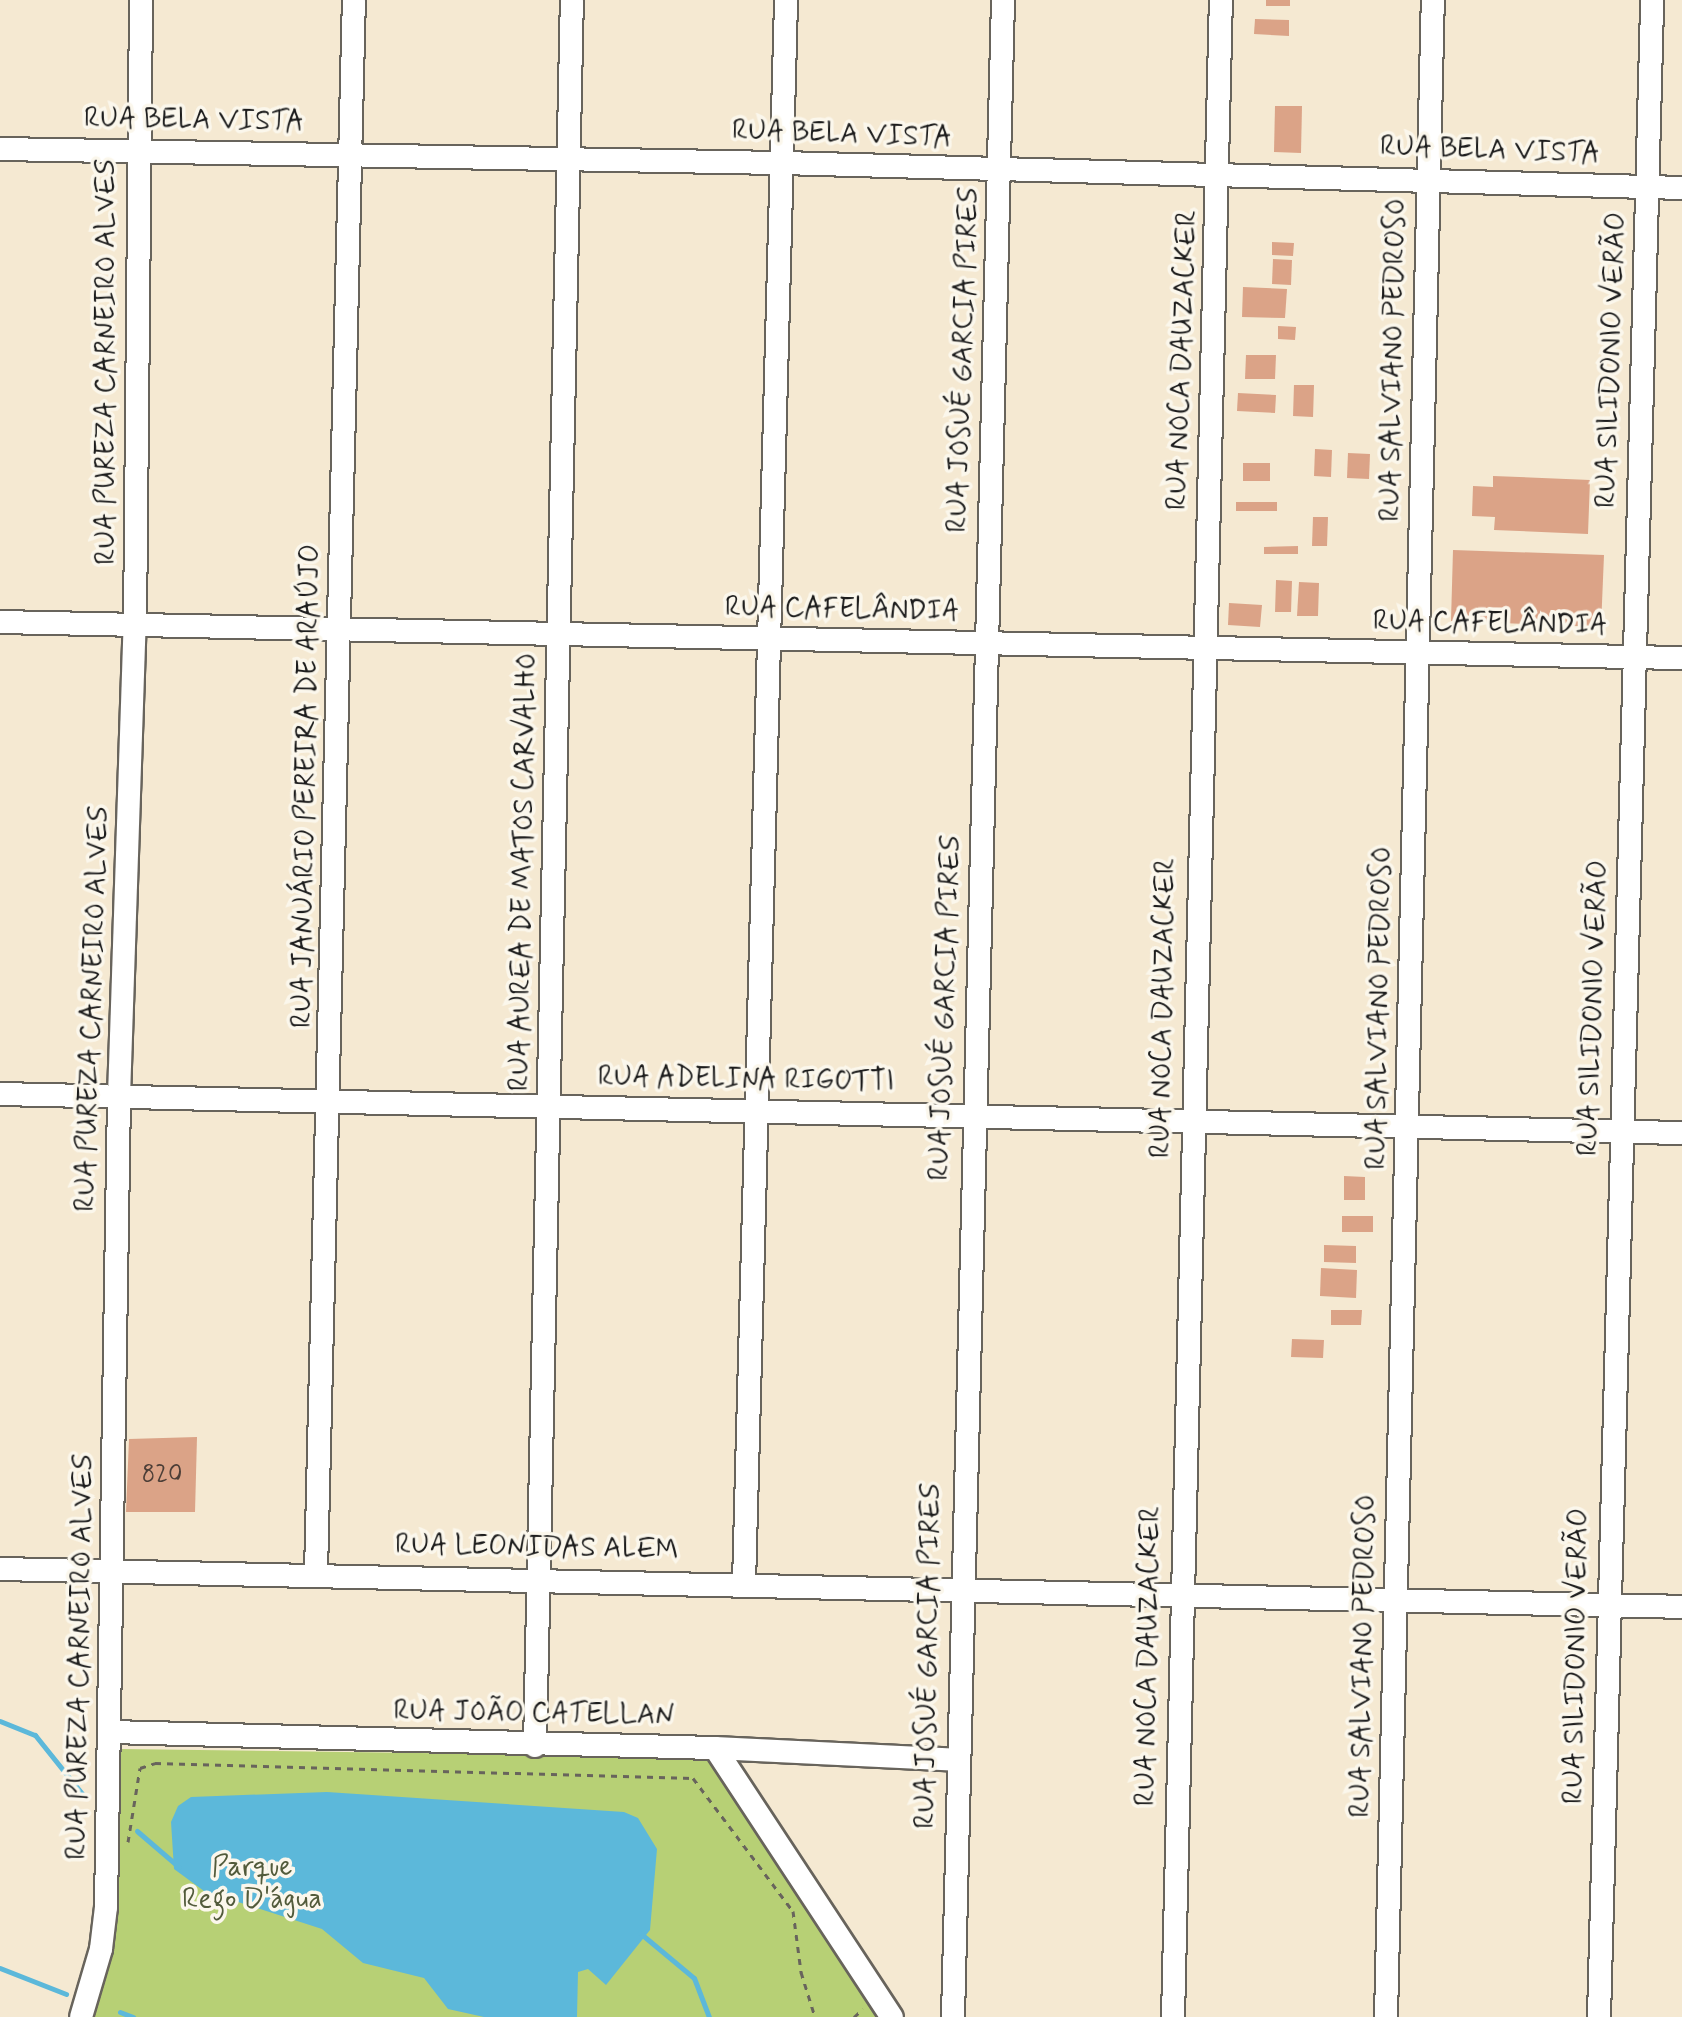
<!DOCTYPE html>
<meta charset="utf-8">
<style>
body{margin:0}
#map{position:relative;width:1682px;height:2017px;overflow:hidden;background:#f5e9d2;font-family:Mynerve,sans-serif}
div>[style]{position:absolute}
.green>*{inset:0;background:#b7d075}
.water>*{inset:0;background:#5cb8da}
.stream>*{height:5px;margin:-2.5px;padding:0 2.5px;transform-origin:2.5px;border-radius:2.5px;background:#5cb8da}
.building>*{inset:0;background:#dba387}
.path>*{height:3px;margin-top:-1.5px;transform-origin:0;background:repeating-linear-gradient(90deg,#68645c 0 6px,transparent 0 12px)}
.roads{filter:drop-shadow(2px 0 #68645c) drop-shadow(-2px 0 #68645c) drop-shadow(0 2px #68645c) drop-shadow(0 -2px #68645c)}
.minor>*{height:22px;margin:-11px;padding:0 11px;transform-origin:11px;border-radius:11px;background:#fff}
span{translate:-50% -50%;white-space:nowrap;text-align:center;line-height:1.15;-webkit-text-stroke:7px #fbf7ec;paint-order:stroke}
.number-label{font-size:24px;color:#4c3e37}
.number-label span{-webkit-text-stroke-width:0}
.street-label{font-size:28px;color:#1c1c1c}
.park-label{font-size:28px;color:#525b3b}
</style>
<div id="map">
<div class="green">
<i style="clip-path:polygon(121px 1749px,708px 1757px,889px 2017px,85px 2017px,117px 1916px)"></i>
</div>
<div class="water">
<i style="clip-path:polygon(327px 1792px,624px 1812px,638px 1818px,657px 1849px,650px 1930px,606px 1985px,588px 1969px,578px 1972px,577px 2017px,484px 2017px,448px 2009px,424px 1978px,363px 1963px,322px 1929px,204px 1891px,174px 1869px,171px 1822px,178px 1806px,191px 1797px)"></i>
</div>
<div class="stream">
<i style="left:0;top:1721px;width:38px;rotate:22deg"></i>
<i style="left:35px;top:1735px;width:77px;rotate:51.3deg"></i>
<i style="left:137px;top:1831px;width:55px;rotate:40.6deg"></i>
<i style="left:640px;top:1933px;width:70px;rotate:39.8deg"></i>
<i style="left:694px;top:1978px;width:42px;rotate:69deg"></i>
<i style="left:0;top:1968px;width:71px;rotate:21.5deg"></i>
<i style="left:120px;top:2012px;width:14px;rotate:21deg"></i>
</div>
<div class="building">
<i style="clip-path:polygon(1266px 0,1290px 0,1290px 6px,1266px 6px)"></i>
<i style="clip-path:polygon(1255px 19px,1289px 20px,1289px 36px,1254px 34px)"></i>
<i style="clip-path:polygon(1275px 106px,1302px 106px,1301px 153px,1274px 152px)"></i>
<i style="clip-path:polygon(1272px 242px,1294px 243px,1293px 256px,1272px 255px)"></i>
<i style="clip-path:polygon(1273px 259px,1292px 260px,1291px 285px,1272px 284px)"></i>
<i style="clip-path:polygon(1243px 287px,1287px 289px,1285px 318px,1242px 317px)"></i>
<i style="clip-path:polygon(1278px 326px,1296px 327px,1295px 340px,1278px 339px)"></i>
<i style="clip-path:polygon(1246px 355px,1276px 355px,1275px 379px,1245px 379px)"></i>
<i style="clip-path:polygon(1294px 385px,1314px 385px,1313px 417px,1293px 416px)"></i>
<i style="clip-path:polygon(1238px 393px,1276px 395px,1275px 413px,1237px 411px)"></i>
<i style="clip-path:polygon(1315px 449px,1332px 450px,1331px 477px,1314px 476px)"></i>
<i style="clip-path:polygon(1348px 453px,1370px 454px,1369px 479px,1347px 478px)"></i>
<i style="clip-path:polygon(1243px 463px,1270px 463px,1270px 481px,1243px 481px)"></i>
<i style="clip-path:polygon(1493px 476px,1590px 480px,1588px 534px,1494px 530px,1495px 517px,1472px 516px,1473px 486px,1493px 487px)"></i>
<i style="clip-path:polygon(1236px 502px,1277px 502px,1277px 511px,1236px 511px)"></i>
<i style="clip-path:polygon(1313px 517px,1328px 517px,1327px 546px,1312px 546px)"></i>
<i style="clip-path:polygon(1298px 546px,1298px 554px,1264px 554px,1264px 547px)"></i>
<i style="clip-path:polygon(1453px 550px,1604px 555px,1601px 627px,1451px 621px)"></i>
<i style="clip-path:polygon(1276px 580px,1292px 581px,1291px 612px,1275px 612px)"></i>
<i style="clip-path:polygon(1299px 582px,1319px 583px,1318px 616px,1297px 616px)"></i>
<i style="clip-path:polygon(1229px 603px,1262px 605px,1260px 627px,1228px 625px)"></i>
<i style="clip-path:polygon(1344px 1176px,1365px 1177px,1365px 1200px,1344px 1200px)"></i>
<i style="clip-path:polygon(1342px 1216px,1373px 1216px,1373px 1232px,1342px 1232px)"></i>
<i style="clip-path:polygon(1324px 1245px,1356px 1246px,1356px 1263px,1324px 1262px)"></i>
<i style="clip-path:polygon(1321px 1268px,1357px 1270px,1356px 1298px,1320px 1296px)"></i>
<i style="clip-path:polygon(1331px 1310px,1362px 1310px,1361px 1325px,1331px 1325px)"></i>
<i style="clip-path:polygon(1292px 1339px,1324px 1340px,1323px 1358px,1291px 1357px)"></i>
<i style="clip-path:polygon(197px 1437px,195px 1512px,126px 1512px,129px 1439px)"></i>
</div>
<div class="path">
<i style="left:128px;top:1842px;width:75px;rotate:-80.8deg"></i>
<i style="left:140px;top:1768px;width:16px;rotate:-18deg"></i>
<i style="left:155px;top:1763px;width:538px;rotate:1.6deg"></i>
<i style="left:693px;top:1778px;width:166px;rotate:53.1deg"></i>
<i style="left:793px;top:1911px;width:62px;rotate:82.5deg"></i>
<i style="left:801px;top:1972px;width:47px;rotate:72.7deg"></i>
<i style="left:854px;top:2017px;width:12px;rotate:-42deg"></i>
</div>
<div class="roads">
<div class="minor">
<i style="left:0;top:149px;width:782px;rotate:1.03deg"></i>
<i style="left:782px;top:163px;width:900px;rotate:1.59deg"></i>
<i style="left:0;top:622px;width:1682px;rotate:1.23deg"></i>
<i style="left:0;top:1094px;width:1682px;rotate:1.33deg"></i>
<i style="left:0;top:1569px;width:1682px;rotate:1.29deg"></i>
<i style="left:316px;top:1573px;width:1573px;rotate:-88.62deg"></i>
<i style="left:744px;top:1584px;width:1585px;rotate:-88.48deg"></i>
<i style="left:111px;top:1732px;width:604px;rotate:1.52deg"></i>
<i style="left:715px;top:1748px;width:242px;rotate:2.8deg"></i>
<i style="left:535px;top:1746px;width:1746px;rotate:-88.79deg"></i>
<i style="left:715px;top:1748px;width:322px;rotate:56.7deg"></i>
<i style="left:81px;top:2017px;width:71px;rotate:-73.6deg"></i>
<i style="left:101px;top:1949px;width:42px;rotate:-83.2deg"></i>
<i style="left:106px;top:1907px;width:811px;rotate:-89.08deg"></i>
<i style="left:119px;top:1096px;width:471px;rotate:-88.1deg"></i>
<i style="left:135px;top:625px;width:625px;rotate:-89.45deg"></i>
<i style="left:953px;top:2017px;width:2018px;rotate:-88.58deg"></i>
<i style="left:1173px;top:2017px;width:2018px;rotate:-88.64deg"></i>
<i style="left:1386px;top:2017px;width:2018px;rotate:-88.67deg"></i>
<i style="left:1599px;top:2017px;width:2018px;rotate:-88.49deg"></i>
</div>
</div>
<div class="number-label">
<span style="left:162px;top:1475px">820</span>
</div>
<div class="street-label">
<span style="left:194px;top:121px;rotate:1deg">RUA BELA VISTA</span>
<span style="left:842px;top:135px;rotate:2deg">RUA BELA VISTA</span>
<span style="left:1490px;top:151px;rotate:2deg">RUA BELA VISTA</span>
<span style="left:964px;top:360px;rotate:-88deg">RUA JOSUÉ GARCIA PIRES</span>
<span style="left:1183px;top:360px;rotate:-88deg">RUA NOCA DAUZACKER</span>
<span style="left:1394px;top:360px;rotate:-89deg">RUA SALVIANO PEDROSO</span>
<span style="left:1612px;top:360px;rotate:-88deg">RUA SILIDONIO VERÃO</span>
<span style="left:107px;top:362px;rotate:-90deg">RUA PUREZA CARNEIRO ALVES</span>
<span style="left:842px;top:610px;rotate:1deg">RUA CAFELÂNDIA</span>
<span style="left:1490px;top:624px;rotate:1deg">RUA CAFELÂNDIA</span>
<span style="left:307px;top:786px;rotate:-89deg">RUA JANUÁRIO PEREIRA DE ARAÚJO</span>
<span style="left:524px;top:872px;rotate:-89deg">RUA AUREA DE MATOS CARVALHO</span>
<span style="left:946px;top:1008px;rotate:-88deg">RUA JOSUÉ GARCIA PIRES</span>
<span style="left:1164px;top:1008px;rotate:-89deg">RUA NOCA DAUZACKER</span>
<span style="left:1380px;top:1008px;rotate:-89deg">RUA SALVIANO PEDROSO</span>
<span style="left:1594px;top:1008px;rotate:-88deg">RUA SILIDONIO VERÃO</span>
<span style="left:93px;top:1009px;rotate:-88deg">RUA PUREZA CARNEIRO ALVES</span>
<span style="left:746px;top:1080px;rotate:1deg">RUA ADELINA RIGOTTI</span>
<span style="left:537px;top:1548px;rotate:1deg">RUA LEONIDAS ALEM</span>
<span style="left:929px;top:1656px;rotate:-89deg">RUA JOSUÉ GARCIA PIRES</span>
<span style="left:1149px;top:1656px;rotate:-89deg">RUA NOCA DAUZACKER</span>
<span style="left:1364px;top:1656px;rotate:-89deg">RUA SALVIANO PEDROSO</span>
<span style="left:1577px;top:1656px;rotate:-89deg">RUA SILIDONIO VERÃO</span>
<span style="left:81px;top:1657px;rotate:-89deg">RUA PUREZA CARNEIRO ALVES</span>
<span style="left:534px;top:1714px;rotate:1deg">RUA JOÃO CATELLAN</span>
</div>
<div class="park-label">
<span style="left:252px;top:1884px">Parque<br>Rego D'água</span>
</div>
</div>
